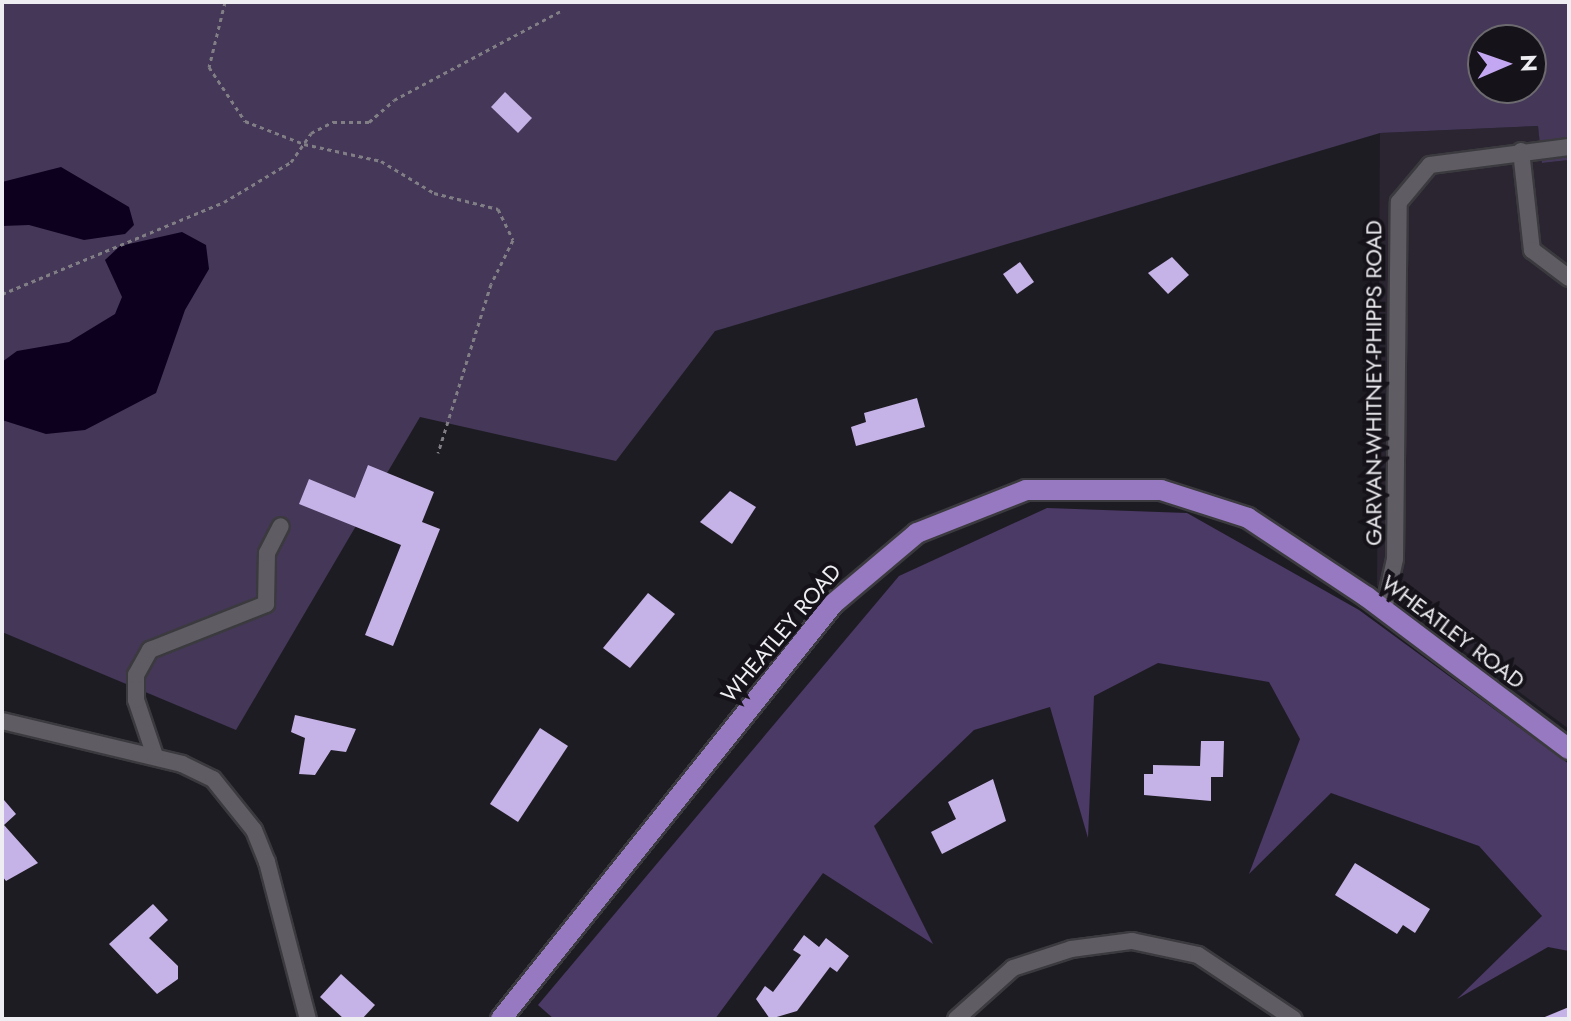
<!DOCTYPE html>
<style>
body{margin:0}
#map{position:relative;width:1571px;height:1021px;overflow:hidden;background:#1e1c23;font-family:Jost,sans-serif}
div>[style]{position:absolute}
.built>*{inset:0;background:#2a2531}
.green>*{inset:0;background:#443758}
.forest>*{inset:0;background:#4b3966}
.water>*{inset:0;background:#0c001e}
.building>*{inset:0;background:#c5b2e6}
.path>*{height:3px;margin-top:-1.5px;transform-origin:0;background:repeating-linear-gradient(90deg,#817f85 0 4px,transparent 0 8px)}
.roads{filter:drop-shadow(2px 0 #3b3a3e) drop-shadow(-2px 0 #3b3a3e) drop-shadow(0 2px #3b3a3e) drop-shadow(0 -2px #3b3a3e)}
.minor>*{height:16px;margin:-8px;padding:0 8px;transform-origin:8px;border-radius:8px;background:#5f5c64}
.major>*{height:20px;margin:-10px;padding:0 10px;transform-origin:10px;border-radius:10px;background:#9779c1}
span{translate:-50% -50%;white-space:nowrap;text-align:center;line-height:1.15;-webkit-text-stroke:8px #151319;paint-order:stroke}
.street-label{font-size:22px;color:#eeedf1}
.frame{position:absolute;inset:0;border:4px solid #eeedf1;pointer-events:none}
.north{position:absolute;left:1467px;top:24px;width:80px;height:80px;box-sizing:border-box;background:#151319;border:2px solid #6c6a6f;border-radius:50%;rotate:88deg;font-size:22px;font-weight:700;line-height:32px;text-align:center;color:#eeedf1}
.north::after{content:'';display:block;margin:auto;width:28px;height:36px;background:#c3a7f2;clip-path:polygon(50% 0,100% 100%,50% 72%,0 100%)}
</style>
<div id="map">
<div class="built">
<i style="clip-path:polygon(1538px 126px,1543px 163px,1569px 160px,1569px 729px,1377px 586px,1380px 133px)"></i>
</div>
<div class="green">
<i style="clip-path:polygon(evenodd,2px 2px,1569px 2px,1569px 160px,1542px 163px,1538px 126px,1380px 133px,715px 331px,616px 461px,420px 417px,236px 730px,2px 632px,2px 2px,1483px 40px,1531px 40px,1531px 88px,1483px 88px,1483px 40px)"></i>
</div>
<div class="forest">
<i style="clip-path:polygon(1047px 508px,1187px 513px,1359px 610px,1569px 764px,1569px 951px,1548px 947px,1457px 999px,1542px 916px,1479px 846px,1331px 793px,1249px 874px,1300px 739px,1269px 682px,1158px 663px,1094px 696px,1088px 838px,1050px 707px,974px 730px,874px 826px,933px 944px,823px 873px,715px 1019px,554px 1019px,538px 1005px,899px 576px)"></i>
</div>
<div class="water">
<i style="clip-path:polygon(61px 167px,129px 207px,134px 225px,125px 234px,84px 240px,29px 225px,2px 226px,2px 182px)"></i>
<i style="clip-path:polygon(182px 232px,206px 245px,209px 269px,185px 310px,156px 393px,85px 430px,46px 434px,2px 420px,2px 362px,17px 351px,69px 342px,115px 314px,122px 297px,105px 260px,120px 246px)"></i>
</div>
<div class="building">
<i style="clip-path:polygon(505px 92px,532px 118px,518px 133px,491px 107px)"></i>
<i style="clip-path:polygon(1172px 257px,1189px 275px,1168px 294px,1148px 273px)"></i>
<i style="clip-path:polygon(1020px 262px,1034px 282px,1017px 294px,1003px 274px)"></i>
<i style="clip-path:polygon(917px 398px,925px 427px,856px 446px,851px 427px,866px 422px,864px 413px)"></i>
<i style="clip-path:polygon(368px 465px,434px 492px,422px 522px,440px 529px,393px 646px,365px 635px,401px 545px,299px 504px,309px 479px,355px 498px)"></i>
<i style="clip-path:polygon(730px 491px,756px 507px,732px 544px,700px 522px)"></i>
<i style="clip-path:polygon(648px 593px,675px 614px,630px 668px,603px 648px)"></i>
<i style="clip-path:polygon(295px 715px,356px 729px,346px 752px,331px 750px,315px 775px,299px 774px,305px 738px,291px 732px)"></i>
<i style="clip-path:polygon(540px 728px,568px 746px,518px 822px,490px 804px)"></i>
<i style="clip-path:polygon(1201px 741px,1224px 741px,1223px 777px,1211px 777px,1211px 801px,1144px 795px,1144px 774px,1153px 774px,1153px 765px,1200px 766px)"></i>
<i style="clip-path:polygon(993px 779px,1006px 821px,942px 854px,931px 832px,956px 819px,948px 802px)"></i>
<i style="clip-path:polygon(4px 800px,16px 814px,4px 825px,38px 863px,6px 881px,2px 876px)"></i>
<i style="clip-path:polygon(1355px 863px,1430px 909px,1415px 933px,1403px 925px,1397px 934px,1335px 895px)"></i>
<i style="clip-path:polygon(153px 904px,168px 920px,149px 938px,178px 966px,178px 979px,157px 994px,109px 944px)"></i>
<i style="clip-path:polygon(804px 935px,819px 947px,826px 938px,849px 956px,837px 972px,830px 967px,797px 1011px,770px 1019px,756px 999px,765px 986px,773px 992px,801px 955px,793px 950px)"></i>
<i style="clip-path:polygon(341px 974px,375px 1005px,362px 1019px,344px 1019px,320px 997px)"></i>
<i style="clip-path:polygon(1569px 1007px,1569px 1019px,1540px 1019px)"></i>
</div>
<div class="path">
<i style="left:225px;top:2px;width:67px;rotate:103.8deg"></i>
<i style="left:209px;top:67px;width:65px;rotate:56.3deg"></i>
<i style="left:245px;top:121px;width:63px;rotate:21.3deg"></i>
<i style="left:304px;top:144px;width:79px;rotate:12.4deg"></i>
<i style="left:381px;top:161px;width:62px;rotate:31.1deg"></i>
<i style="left:434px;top:193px;width:66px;rotate:14deg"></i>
<i style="left:498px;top:209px;width:34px;rotate:64deg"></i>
<i style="left:513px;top:240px;width:49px;rotate:116.6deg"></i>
<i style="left:491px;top:284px;width:177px;rotate:107.4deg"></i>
<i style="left:2px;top:294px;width:240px;rotate:-22.5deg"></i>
<i style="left:224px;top:202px;width:78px;rotate:-30.8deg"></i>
<i style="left:291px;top:162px;width:35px;rotate:-55deg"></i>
<i style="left:311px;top:133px;width:25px;rotate:-27deg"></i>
<i style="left:333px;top:122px;width:36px"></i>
<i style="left:369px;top:122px;width:33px;rotate:-41deg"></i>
<i style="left:394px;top:100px;width:189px;rotate:-28.1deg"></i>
</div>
<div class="roads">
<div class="minor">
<i style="left:1521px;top:151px;width:100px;rotate:83.7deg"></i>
<i style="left:1532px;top:250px;width:46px;rotate:37.1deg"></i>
<i style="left:1384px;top:609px;width:51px;rotate:-77.6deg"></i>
<i style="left:1395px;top:559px;width:357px;rotate:-89.4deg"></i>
<i style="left:1399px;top:202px;width:48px;rotate:-50deg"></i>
<i style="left:1430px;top:165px;width:140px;rotate:-7.4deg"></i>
<i style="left:2px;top:721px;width:185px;rotate:13.4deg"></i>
<i style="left:182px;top:764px;width:34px;rotate:26deg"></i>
<i style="left:213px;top:779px;width:65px;rotate:51.2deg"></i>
<i style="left:254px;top:830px;width:35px;rotate:68deg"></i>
<i style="left:267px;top:862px;width:162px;rotate:75.4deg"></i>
<i style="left:155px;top:756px;width:59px;rotate:-108.7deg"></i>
<i style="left:136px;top:700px;width:25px;rotate:-90deg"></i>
<i style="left:136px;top:675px;width:29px;rotate:-61deg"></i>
<i style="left:150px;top:650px;width:125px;rotate:-21.6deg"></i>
<i style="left:266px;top:604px;width:51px;rotate:-88.9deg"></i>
<i style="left:267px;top:553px;width:30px;rotate:-63deg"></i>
<i style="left:956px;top:1019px;width:76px;rotate:-41.8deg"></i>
<i style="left:1013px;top:968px;width:61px;rotate:-18.1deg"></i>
<i style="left:1071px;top:949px;width:62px;rotate:-7.5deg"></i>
<i style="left:1132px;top:941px;width:67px;rotate:12deg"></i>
<i style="left:1198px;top:955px;width:115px;rotate:33.7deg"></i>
</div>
<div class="major">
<i style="left:501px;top:1019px;width:531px;rotate:-51.34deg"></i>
<i style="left:833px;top:604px;width:110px;rotate:-40.2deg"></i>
<i style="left:917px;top:533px;width:117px;rotate:-21.5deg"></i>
<i style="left:1026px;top:490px;width:135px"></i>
<i style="left:1161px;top:490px;width:91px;rotate:17.8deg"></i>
<i style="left:1248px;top:518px;width:143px;rotate:33.6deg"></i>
<i style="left:1367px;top:597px;width:253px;rotate:37deg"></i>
</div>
</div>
<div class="street-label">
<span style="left:1374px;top:383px;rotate:-90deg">GARVAN-WHITNEY-PHIPPS ROAD</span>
<span style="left:1453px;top:632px;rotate:37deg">WHEATLEY ROAD</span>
<span style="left:781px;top:633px;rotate:-50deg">WHEATLEY ROAD</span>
</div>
<div class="frame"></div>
<div class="north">N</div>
</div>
